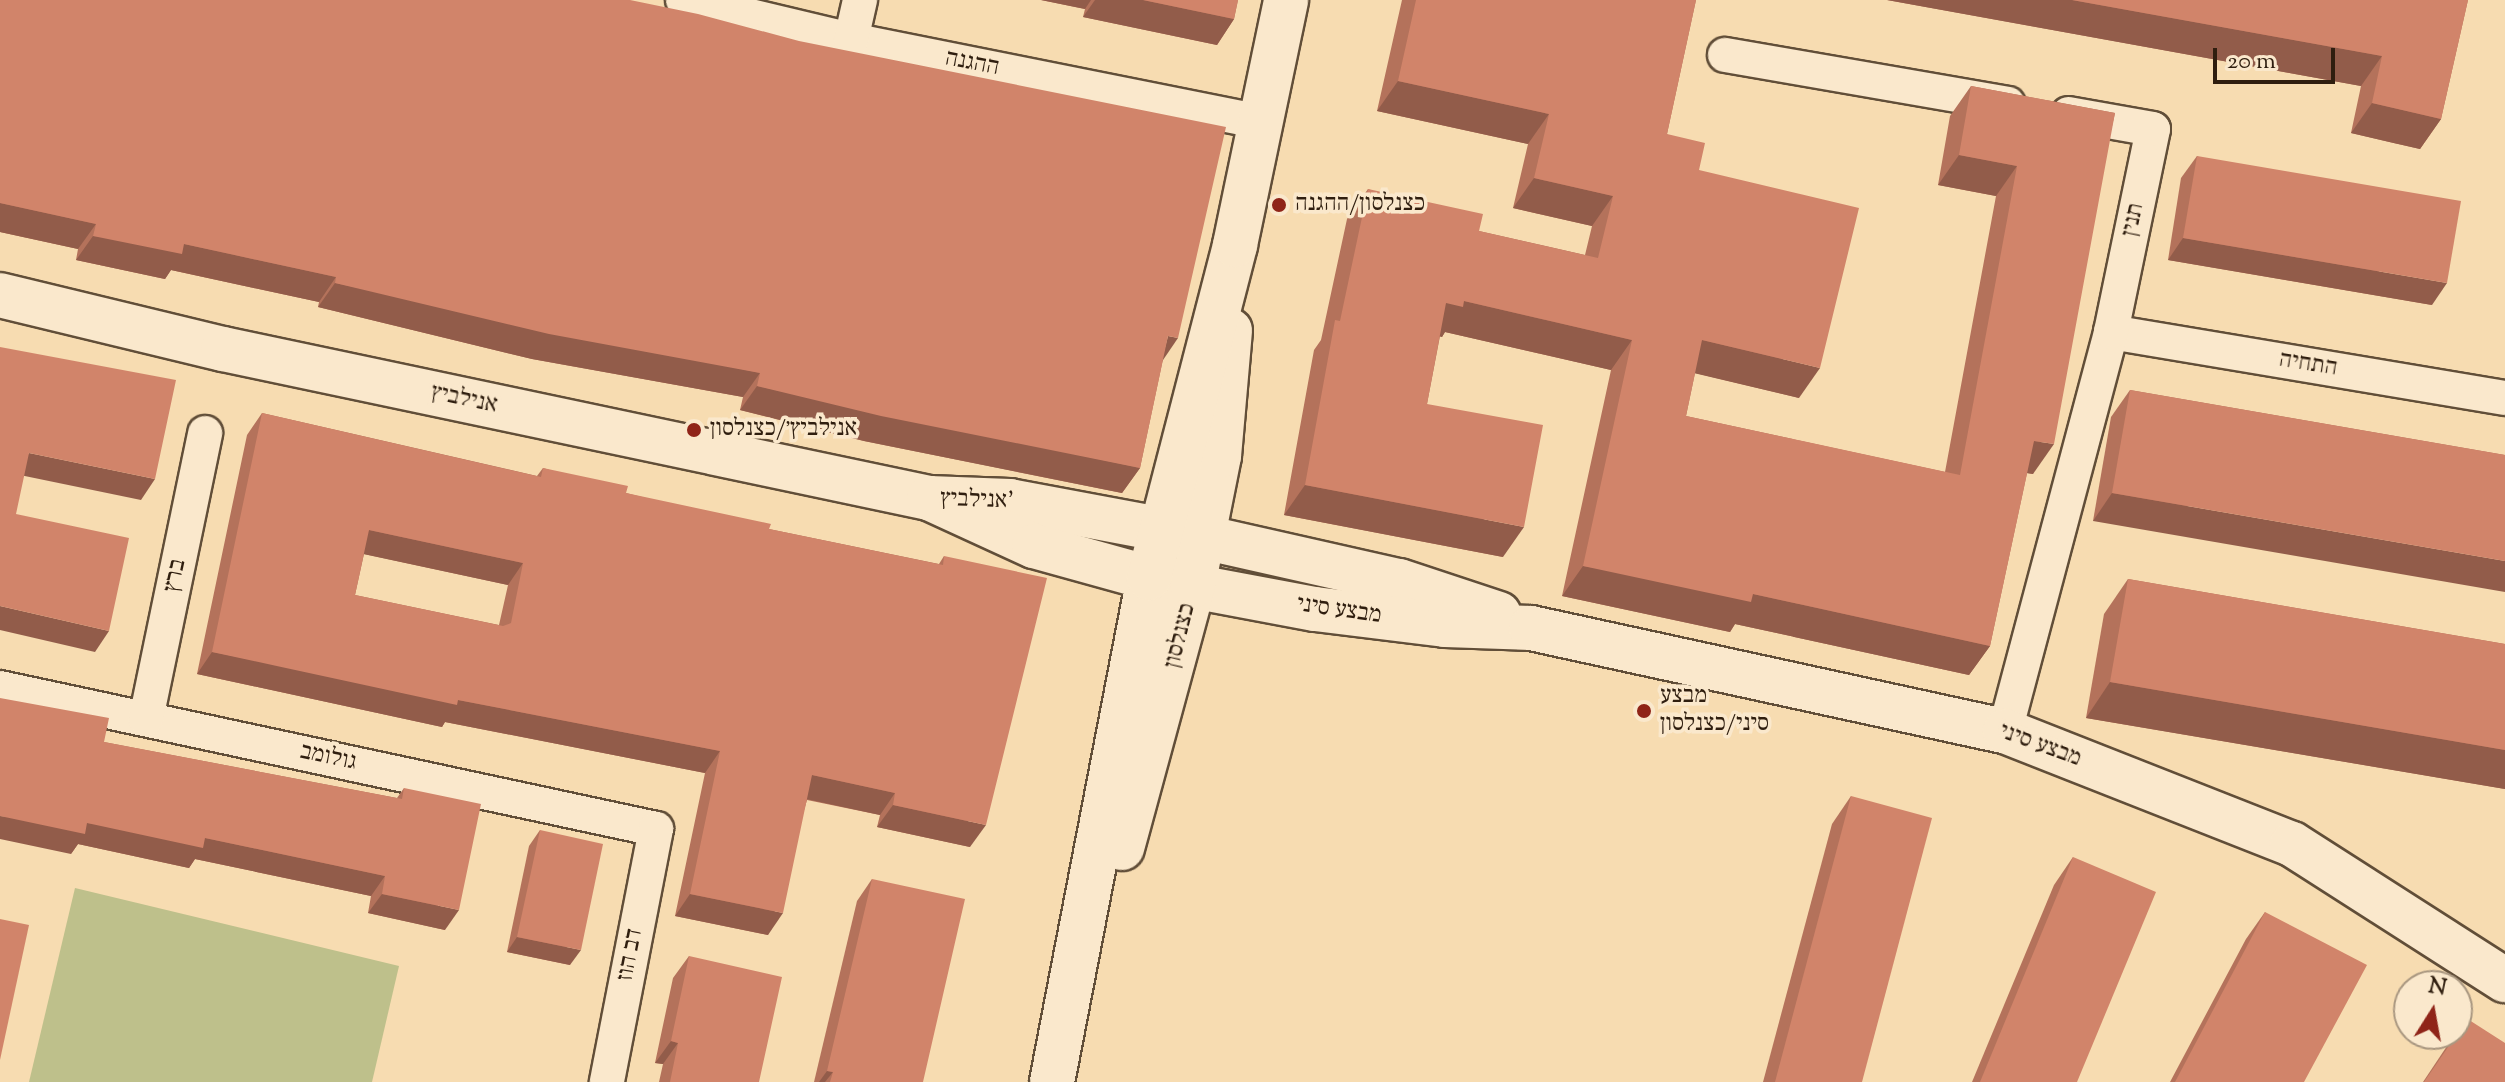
<!DOCTYPE html>
<meta charset="utf-8">
<style>
body{margin:0}
#map{position:relative;width:2505px;height:1082px;overflow:hidden;background:#f7dcb1;font-family:"Sorts Mill Goudy","Frank Ruhl Libre",serif}
div>[style]{position:absolute}
.green>*{inset:0;background:#bec08b}
.roads{filter:drop-shadow(2px 0 #614e38) drop-shadow(-2px 0 #614e38) drop-shadow(0 2px #614e38) drop-shadow(0 -2px #614e38)}
.street>*{height:34px;margin:-17px;padding:0 17px;transform-origin:17px;border-radius:17px;background:#fae8cc}
.secondary>*{height:44px;margin:-22px;padding:0 22px;transform-origin:22px;border-radius:22px;background:#fae8cc}
.wall>*{inset:0;background:#b4725b}
.shaded-wall>*{inset:0;background:#925c4a}
.building>*{inset:0;background:#d1846a}
.dots>*{width:22px;height:22px;translate:-50% -50%;box-sizing:border-box;border:4px solid #fae8cc;border-radius:50%}
span{translate:-50% -50%;white-space:nowrap;text-align:center;line-height:1.15;-webkit-text-stroke:7px #fae8cc;paint-order:stroke}
.street-label{font-size:24px;color:#2f1e0f}
.poi-label{font-size:24px;color:#2f1e0f}
.left{translate:0 -50%;text-align:left}
.north{position:absolute;left:2393px;top:970px;width:80px;height:80px;box-sizing:border-box;background:#fae8cc;border:2px solid #a99780;border-radius:50%;rotate:11deg;font-size:22px;font-weight:700;line-height:32px;text-align:center;color:#2f1e0f}
.north::after{content:'';display:block;margin:auto;width:28px;height:36px;background:#8f2418;clip-path:polygon(50% 0,100% 100%,50% 72%,0 100%)}
.scale{position:absolute;left:2213px;top:48px;width:122px;height:36px;box-sizing:border-box;border:4px solid #2f1e0f;border-top:0;padding-left:10px;font-size:24px;line-height:28px;white-space:nowrap;color:#2f1e0f;-webkit-text-stroke:6px #fae8cc;paint-order:stroke}
</style>
<div id="map">
<div class="green">
<i style="clip-path:polygon(75px 888px,399px 966px,372px 1082px,29px 1082px)"></i>
</div>
<div class="roads">
<div class="street">
<i style="left:683px;top:0;width:173px;rotate:13.4deg"></i>
<i style="left:851px;top:40px;width:420px;rotate:11.3deg"></i>
<i style="left:851px;top:40px;width:41px;rotate:-77.3deg"></i>
<i style="left:1725px;top:55px;width:287px;rotate:9.8deg"></i>
<i style="left:2111px;top:332px;width:399px;rotate:9.5deg"></i>
<i style="left:0;top:688px;width:671px;rotate:12.13deg"></i>
<i style="left:656px;top:829px;width:258px;rotate:101deg"></i>
<i style="left:146px;top:719px;width:292px;rotate:-78.3deg"></i>
<i style="left:2005px;top:731px;width:413px;rotate:-75.1deg"></i>
<i style="left:2111px;top:332px;width:207px;rotate:-78.3deg"></i>
<i style="left:2153px;top:129px;width:86px;rotate:-170deg"></i>
</div>
<div class="secondary">
<i style="left:0;top:295px;width:229px;rotate:13.6deg"></i>
<i style="left:223px;top:349px;width:722px;rotate:11.92deg"></i>
<i style="left:929px;top:498px;width:81px;rotate:2.1deg"></i>
<i style="left:1010px;top:501px;width:196px;rotate:10.6deg"></i>
<i style="left:1203px;top:537px;width:201px;rotate:12.7deg"></i>
<i style="left:1399px;top:581px;width:105px;rotate:18.3deg"></i>
<i style="left:929px;top:498px;width:115px;rotate:24.6deg"></i>
<i style="left:1034px;top:546px;width:119px;rotate:15.5deg"></i>
<i style="left:1149px;top:578px;width:169px;rotate:10.6deg"></i>
<i style="left:1315px;top:609px;width:131px;rotate:7deg"></i>
<i style="left:1445px;top:625px;width:86px;rotate:2deg"></i>
<i style="left:1531px;top:628px;width:485px;rotate:12.3deg"></i>
<i style="left:2005px;top:731px;width:308px;rotate:21.5deg"></i>
<i style="left:2292px;top:844px;width:253px;rotate:32.6deg"></i>
<i style="left:1122px;top:848px;width:271px;rotate:-74.8deg"></i>
<i style="left:1193px;top:586px;width:133px;rotate:-78.7deg"></i>
<i style="left:1219px;top:456px;width:126px;rotate:-85deg"></i>
<i style="left:1052px;top:1082px;width:513px;rotate:-79.11deg"></i>
<i style="left:1149px;top:578px;width:344px;rotate:-75.5deg"></i>
<i style="left:1235px;top:245px;width:250px;rotate:-78.2deg"></i>
</div>
</div>
<div class="wall">
<i style="clip-path:polygon(0 0,1163px 359px,1140px 468px,1122px 493px,864px 441px,740px 410px,743px 397px,532px 359px,318px 307px,319px 302px,171px 270px,165px 279px,76px 260px,78px 249px,0 232px)"></i>
<i style="clip-path:polygon(1041px 0,1238px 0,1234px 19px,1217px 45px,1083px 17px,1085px 9px)"></i>
<i style="clip-path:polygon(1402px 0,1696px 0,1667px 134px,1699px 170px,1799px 398px,1695px 373px,1686px 416px,1945px 472px,1996px 196px,1938px 185px,1950px 116px,1971px 86px,2115px 113px,2033px 474px,2027px 473px,1990px 646px,1969px 675px,1735px 624px,1730px 632px,1562px 596px,1611px 370px,1445px 332px,1442px 337px,1440px 336px,1427px 404px,1503px 557px,1284px 515px,1314px 350px,1321px 340px,1347px 219px,1368px 189px,1479px 231px,1585px 255px,1592px 226px,1513px 208px,1528px 144px,1377px 111px)"></i>
<i style="clip-path:polygon(1887px 0,2468px 0,2441px 119px,2420px 149px,2351px 133px,2361px 86px)"></i>
<i style="clip-path:polygon(2197px 156px,2432px 305px,2168px 260px,2181px 178px)"></i>
<i style="clip-path:polygon(2130px 390px,2505px 455px,2093px 521px,2111px 417px)"></i>
<i style="clip-path:polygon(evenodd,262px 413px,537px 476px,543px 468px,626px 493px,769px 529px,939px 564px,944px 556px,970px 847px,877px 827px,880px 815px,807px 800px,768px 935px,675px 916px,705px 773px,445px 722px,442px 727px,197px 674px,247px 435px,262px 413px,364px 554px,508px 585px,499px 625px,355px 595px,364px 554px)"></i>
<i style="clip-path:polygon(2128px 579px,2505px 644px,2505px 789px,2086px 718px,2104px 614px)"></i>
<i style="clip-path:polygon(104px 742px,397px 798px,404px 788px,445px 930px,368px 913px,371px 896px,195px 859px,189px 868px,78px 844px,71px 854px)"></i>
<i style="clip-path:polygon(1851px 796px,1862px 1082px,1763px 1082px,1832px 824px)"></i>
<i style="clip-path:polygon(540px 830px,570px 965px,507px 952px,529px 846px)"></i>
<i style="clip-path:polygon(2073px 857px,2077px 1082px,1972px 1082px,2054px 885px)"></i>
<i style="clip-path:polygon(872px 879px,923px 1082px,814px 1082px,857px 901px)"></i>
<i style="clip-path:polygon(2265px 912px,2304px 1082px,2170px 1082px,2246px 939px)"></i>
<i style="clip-path:polygon(689px 956px,759px 1082px,659px 1082px,663px 1064px,655px 1063px,673px 978px)"></i>
<i style="clip-path:polygon(2455px 1034px,2457px 1034px,2505px 1082px,2423px 1082px)"></i>
</div>
<div class="shaded-wall">
<i style="clip-path:polygon(1041px 0,1091px 0,1085px 9px)"></i>
<i style="clip-path:polygon(1095px 0,1143px 0,1234px 19px,1217px 45px,1083px 17px)"></i>
<i style="clip-path:polygon(1887px 0,2072px 0,2382px 56px,2361px 86px)"></i>
<i style="clip-path:polygon(1398px 81px,1549px 114px,1528px 144px,1377px 111px)"></i>
<i style="clip-path:polygon(2372px 103px,2441px 119px,2420px 149px,2351px 133px)"></i>
<i style="clip-path:polygon(1959px 155px,2017px 166px,1996px 196px,1938px 185px)"></i>
<i style="clip-path:polygon(1534px 178px,1613px 196px,1592px 226px,1513px 208px)"></i>
<i style="clip-path:polygon(0 203px,96px 224px,78px 249px,0 232px)"></i>
<i style="clip-path:polygon(93px 236px,184px 244px,336px 277px,319px 302px,171px 270px,165px 279px,76px 260px)"></i>
<i style="clip-path:polygon(2183px 238px,2447px 283px,2432px 305px,2168px 260px)"></i>
<i style="clip-path:polygon(335px 283px,760px 373px,743px 397px,532px 359px,318px 307px)"></i>
<i style="clip-path:polygon(1464px 301px,1632px 340px,1611px 370px,1445px 332px,1442px 337px,1425px 333px,1446px 303px)"></i>
<i style="clip-path:polygon(1168px 336px,1178px 338px,1161px 363px)"></i>
<i style="clip-path:polygon(1702px 340px,1820px 368px,1799px 398px,1681px 370px)"></i>
<i style="clip-path:polygon(757px 386px,1140px 468px,1122px 493px,864px 441px,740px 410px)"></i>
<i style="clip-path:polygon(2034px 441px,2054px 444px,2033px 474px,2013px 471px)"></i>
<i style="clip-path:polygon(29px 453px,155px 479px,141px 500px,15px 474px)"></i>
<i style="clip-path:polygon(1305px 485px,1524px 527px,1503px 557px,1284px 515px)"></i>
<i style="clip-path:polygon(2112px 493px,2505px 561px,2505px 592px,2093px 521px)"></i>
<i style="clip-path:polygon(369px 530px,523px 563px,508px 585px,354px 552px)"></i>
<i style="clip-path:polygon(1583px 566px,1753px 594px,1990px 646px,1969px 675px,1735px 624px,1730px 632px,1562px 596px)"></i>
<i style="clip-path:polygon(0 606px,109px 631px,95px 652px,0 630px)"></i>
<i style="clip-path:polygon(212px 652px,458px 700px,720px 751px,705px 773px,445px 722px,442px 727px,197px 674px)"></i>
<i style="clip-path:polygon(2110px 682px,2505px 750px,2505px 789px,2086px 718px)"></i>
<i style="clip-path:polygon(812px 775px,895px 793px,880px 815px,797px 797px)"></i>
<i style="clip-path:polygon(893px 805px,986px 825px,970px 847px,877px 827px)"></i>
<i style="clip-path:polygon(0 816px,87px 823px,205px 838px,385px 876px,371px 896px,195px 859px,189px 868px,78px 844px,71px 854px,0 839px)"></i>
<i style="clip-path:polygon(382px 894px,459px 910px,445px 930px,368px 913px)"></i>
<i style="clip-path:polygon(690px 894px,783px 913px,768px 935px,675px 916px)"></i>
<i style="clip-path:polygon(517px 937px,581px 950px,570px 965px,507px 952px)"></i>
<i style="clip-path:polygon(671px 1041px,678px 1043px,663px 1064px,655px 1063px)"></i>
<i style="clip-path:polygon(827px 1071px,833px 1072px,825px 1082px,819px 1082px)"></i>
</div>
<div class="building">
<i style="clip-path:polygon(0 0,630px 0,698px 14px,799px 41px,1226px 127px,1178px 338px,1168px 336px,1140px 468px,881px 416px,757px 386px,760px 373px,549px 334px,335px 283px,336px 277px,184px 244px,182px 254px,93px 236px,96px 224px,0 203px)"></i>
<i style="clip-path:polygon(1143px 0,1238px 0,1234px 19px)"></i>
<i style="clip-path:polygon(1416px 0,1696px 0,1667px 134px,1705px 143px,1699px 170px,1859px 208px,1820px 368px,1702px 340px,1686px 416px,1960px 475px,2017px 166px,1959px 155px,1971px 86px,2115px 113px,2054px 444px,2034px 441px,1990px 646px,1753px 594px,1751px 602px,1583px 566px,1632px 340px,1464px 301px,1463px 307px,1446px 303px,1427px 404px,1543px 425px,1524px 527px,1305px 485px,1335px 320px,1340px 321px,1368px 189px,1483px 214px,1479px 231px,1598px 258px,1613px 196px,1534px 178px,1549px 114px,1398px 81px)"></i>
<i style="clip-path:polygon(2072px 0,2468px 0,2441px 119px,2372px 103px,2382px 56px)"></i>
<i style="clip-path:polygon(2197px 156px,2461px 201px,2447px 283px,2183px 238px)"></i>
<i style="clip-path:polygon(0 347px,176px 380px,155px 479px,29px 453px,16px 514px,129px 538px,109px 631px,0 606px)"></i>
<i style="clip-path:polygon(2130px 390px,2505px 455px,2505px 561px,2112px 493px)"></i>
<i style="clip-path:polygon(evenodd,262px 413px,541px 477px,543px 468px,628px 486px,626px 493px,771px 524px,769px 529px,943px 565px,944px 556px,1047px 578px,986px 825px,893px 805px,895px 793px,812px 775px,783px 913px,690px 894px,720px 751px,458px 700px,457px 705px,212px 652px,262px 413px,369px 530px,523px 563px,511px 623px,503px 626px,355px 595px,369px 530px)"></i>
<i style="clip-path:polygon(2128px 579px,2505px 644px,2505px 750px,2110px 682px)"></i>
<i style="clip-path:polygon(0 698px,109px 718px,104px 742px,402px 799px,404px 788px,481px 804px,459px 910px,382px 894px,385px 876px,205px 838px,203px 848px,87px 823px,85px 834px,0 816px)"></i>
<i style="clip-path:polygon(1851px 796px,1932px 818px,1862px 1082px,1775px 1082px)"></i>
<i style="clip-path:polygon(540px 830px,603px 844px,581px 950px,517px 937px)"></i>
<i style="clip-path:polygon(2073px 857px,2156px 892px,2077px 1082px,1980px 1082px)"></i>
<i style="clip-path:polygon(872px 879px,965px 899px,923px 1082px,830px 1082px,833px 1072px,827px 1071px)"></i>
<i style="clip-path:polygon(2265px 912px,2367px 965px,2304px 1082px,2175px 1082px)"></i>
<i style="clip-path:polygon(0 919px,29px 925px,0 1060px)"></i>
<i style="clip-path:polygon(689px 956px,782px 977px,759px 1082px,670px 1082px,678px 1043px,671px 1041px)"></i>
<i style="clip-path:polygon(2466px 1018px,2505px 1043px,2505px 1082px,2424px 1082px,2457px 1034px)"></i>
</div>
<div class="dots">
<i style="left:1279px;top:205px;background:#8f2418"></i>
<i style="left:694px;top:430px;background:#8f2418"></i>
<i style="left:1644px;top:711px;background:#8f2418"></i>
</div>
<div class="street-label">
<span style="left:972px;top:64px;rotate:11deg">ההגנה</span>
<span style="left:2134px;top:220px;rotate:-78deg">תנין</span>
<span style="left:2308px;top:365px;rotate:9deg">התחיה</span>
<span style="left:464px;top:400px;rotate:12deg">אנילביץ</span>
<span style="left:977px;top:501px;rotate:2deg">אנילביץ'</span>
<span style="left:176px;top:576px;rotate:-78deg">ברץ</span>
<span style="left:1339px;top:611px;rotate:8deg">מבצע סיני</span>
<span style="left:1181px;top:636px;rotate:-76deg">כצנלסון</span>
<span style="left:2040px;top:746px;rotate:20deg">מבצע סיני</span>
<span style="left:328px;top:758px;rotate:12deg">גולומב</span>
<span style="left:631px;top:955px;rotate:-79deg">דב הוז</span>
</div>
<div class="poi-label">
<span class="left" style="left:1295px;top:205px">כצנלסון/ההגנה</span>
<span class="left" style="left:710px;top:430px">אנילביץ׳/כצנלסון</span>
<span class="left" style="left:1660px;top:711px">מבצע<br>סיני/כצנלסון</span>
</div>
<div class="north">N</div>
<div class="scale">20 m</div>
</div>
